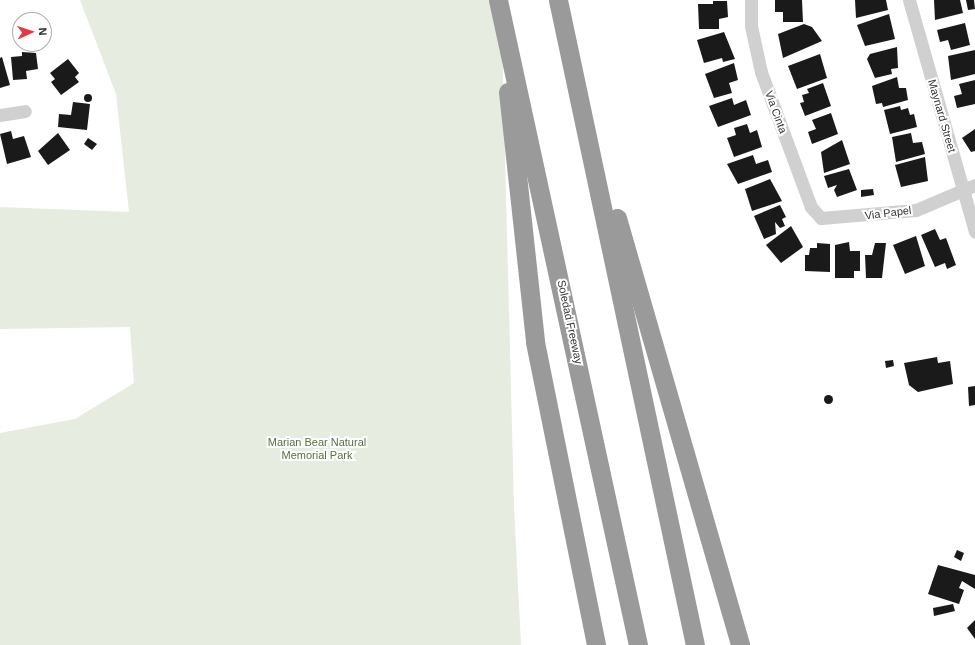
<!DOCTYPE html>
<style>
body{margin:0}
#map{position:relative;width:975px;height:645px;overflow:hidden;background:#fff;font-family:Arial,sans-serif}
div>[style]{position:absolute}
.green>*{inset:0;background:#e6ecdf}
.building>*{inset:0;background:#1a1a1a}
.round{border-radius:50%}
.minor>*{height:13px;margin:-6.5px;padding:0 6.5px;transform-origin:6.5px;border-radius:6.5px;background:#d0d0d0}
.highway>*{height:19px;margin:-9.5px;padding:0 9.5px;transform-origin:9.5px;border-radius:9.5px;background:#9a9a9a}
span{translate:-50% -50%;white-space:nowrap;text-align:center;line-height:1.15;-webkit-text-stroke:4px #fff;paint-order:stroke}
.street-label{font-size:11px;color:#333}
.park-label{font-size:11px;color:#56703f}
.north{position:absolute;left:12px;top:12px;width:40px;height:40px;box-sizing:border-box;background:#fff;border:1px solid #adadad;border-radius:50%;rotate:87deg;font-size:11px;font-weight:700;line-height:16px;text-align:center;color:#333}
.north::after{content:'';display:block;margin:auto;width:14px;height:18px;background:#e63946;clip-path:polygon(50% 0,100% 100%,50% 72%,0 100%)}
</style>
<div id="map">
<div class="green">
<i style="clip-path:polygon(80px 0,501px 0,514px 506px,521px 645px,0 645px,0 433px,75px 419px,134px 383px,130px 327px,0 329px,0 207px,129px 212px,116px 94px)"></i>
</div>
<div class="building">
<i style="clip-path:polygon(775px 0,802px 0,803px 22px,783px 22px,783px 12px,775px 12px)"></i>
<i style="clip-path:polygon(855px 0,886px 0,888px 10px,856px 18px)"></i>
<i style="clip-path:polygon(934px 0,960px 0,963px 13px,935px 20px)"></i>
<i style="clip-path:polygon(966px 0,974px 0,975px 9px,968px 10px)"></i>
<i style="clip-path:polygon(713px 1px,727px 1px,728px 17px,719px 19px,719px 29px,699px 29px,698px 4px,713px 4px)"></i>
<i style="clip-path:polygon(889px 14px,895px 39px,865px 46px,857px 25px)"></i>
<i style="clip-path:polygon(965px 23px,970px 45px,951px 50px,948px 40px,940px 42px,937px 30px)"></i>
<i style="clip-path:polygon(804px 24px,812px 27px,822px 41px,783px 58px,778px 34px)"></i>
<i style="clip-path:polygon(724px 32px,735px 59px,723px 62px,722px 58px,704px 63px,697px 40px)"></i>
<i style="clip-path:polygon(897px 47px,898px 68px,891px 69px,892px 74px,875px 78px,867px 59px,870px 54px)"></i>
<i style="clip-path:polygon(975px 50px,975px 74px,951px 80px,948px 56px)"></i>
<i style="clip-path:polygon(22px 52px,36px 53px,38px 69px,26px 71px,27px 79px,13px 80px,11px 57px,22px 56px)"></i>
<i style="clip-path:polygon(820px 54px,827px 78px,797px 89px,788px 66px)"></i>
<i style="clip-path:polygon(2px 57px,10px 85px,0 88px,0 58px)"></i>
<i style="clip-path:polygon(68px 59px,79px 73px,75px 77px,79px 82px,61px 95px,51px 82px,55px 79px,50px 73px)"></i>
<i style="clip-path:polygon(734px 63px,738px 80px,729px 83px,732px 93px,714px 98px,705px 74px)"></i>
<i style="clip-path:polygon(897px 77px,899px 88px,906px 88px,908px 100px,883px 107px,882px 103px,876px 104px,872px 86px)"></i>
<i style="clip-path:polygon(975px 80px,975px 104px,957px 108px,954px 96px,962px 94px,959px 84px)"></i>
<i style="clip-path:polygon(823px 83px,831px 106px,805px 116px,800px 103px,804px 102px,802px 95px,809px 93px,807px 89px)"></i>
<i class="round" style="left:84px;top:94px;width:8px;height:8px"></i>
<i style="clip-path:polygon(732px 98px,734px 105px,746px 100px,751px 115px,718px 127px,709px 106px)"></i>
<i style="clip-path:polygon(73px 102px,90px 104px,87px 130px,58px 127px,59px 114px,71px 115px)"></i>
<i style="clip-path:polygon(900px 106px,901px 110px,908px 108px,910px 115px,914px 114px,917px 127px,890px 134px,884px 110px)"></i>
<i style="clip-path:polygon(831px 113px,838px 134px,812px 144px,808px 132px,816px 129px,812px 120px)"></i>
<i style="clip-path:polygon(747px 124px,750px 133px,757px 130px,762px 147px,734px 157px,727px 138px,736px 135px,734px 128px)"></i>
<i style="clip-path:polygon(975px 129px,975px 151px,971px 152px,962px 138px)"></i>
<i style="clip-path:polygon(11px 131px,13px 139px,24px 136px,31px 157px,7px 164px,0 134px)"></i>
<i style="clip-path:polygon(58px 133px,70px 150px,48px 165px,38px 151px)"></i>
<i style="clip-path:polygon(911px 133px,913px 143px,922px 142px,925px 154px,896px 162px,892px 137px)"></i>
<i style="clip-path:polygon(88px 138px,97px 144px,92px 150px,84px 144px)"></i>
<i style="clip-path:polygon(842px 140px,850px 164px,824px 173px,821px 152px)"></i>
<i style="clip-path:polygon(753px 155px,756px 164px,768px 160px,772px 172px,738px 184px,727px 164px)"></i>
<i style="clip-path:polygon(925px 157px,928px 181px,901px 187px,895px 165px)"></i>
<i style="clip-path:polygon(849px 169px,857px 190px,837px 197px,834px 190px,837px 185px,828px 188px,824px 176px)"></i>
<i style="clip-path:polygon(770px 179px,782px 201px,752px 211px,745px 189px)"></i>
<i style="clip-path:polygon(873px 189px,874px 195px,861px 197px,861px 190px)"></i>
<i style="clip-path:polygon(780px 205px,786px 217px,782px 219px,785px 226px,780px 228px,775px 222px,776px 234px,764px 239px,754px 216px)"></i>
<i style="clip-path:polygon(791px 226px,803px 247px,781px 263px,766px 245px)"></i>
<i style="clip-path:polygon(935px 229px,940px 240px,946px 238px,956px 265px,947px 269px,945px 263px,935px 267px,921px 235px)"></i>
<i style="clip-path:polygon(916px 236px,925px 266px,905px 274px,893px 245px)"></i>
<i style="clip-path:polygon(849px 242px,850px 251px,860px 251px,860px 271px,854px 271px,854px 278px,835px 278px,835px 245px)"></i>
<i style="clip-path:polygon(817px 243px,830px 244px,830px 272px,805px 271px,805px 255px,809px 255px,810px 248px,817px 248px)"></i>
<i style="clip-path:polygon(875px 243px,886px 243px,882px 278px,866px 278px,865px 255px,872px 255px)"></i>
<i style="clip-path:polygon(937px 357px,938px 363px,950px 361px,953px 384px,918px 392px,909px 385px,904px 363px)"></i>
<i style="clip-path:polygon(893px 360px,894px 366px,886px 368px,885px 361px)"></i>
<i style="clip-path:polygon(975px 386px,975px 405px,969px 406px,968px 387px)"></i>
<i class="round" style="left:823.5px;top:394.5px;width:9px;height:9px"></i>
<i style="clip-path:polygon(957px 550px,964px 553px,961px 561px,954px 557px)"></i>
<i style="clip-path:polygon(938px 565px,975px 575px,975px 589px,962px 581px,959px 588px,964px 590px,959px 604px,928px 594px)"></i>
<i style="clip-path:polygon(953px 604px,955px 611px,934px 616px,933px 608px)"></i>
<i style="clip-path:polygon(975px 620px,975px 639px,967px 628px)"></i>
</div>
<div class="minor">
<i style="left:751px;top:0;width:26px;rotate:90deg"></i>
<i style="left:751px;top:26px;width:47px;rotate:77.7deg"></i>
<i style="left:761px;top:72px;width:144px;rotate:69.7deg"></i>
<i style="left:811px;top:207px;width:15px;rotate:48deg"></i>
<i style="left:821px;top:218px;width:95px;rotate:-4.8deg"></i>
<i style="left:916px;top:210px;width:64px;rotate:-23deg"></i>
<i style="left:909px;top:0;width:241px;rotate:74.1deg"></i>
<i style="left:0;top:115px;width:25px;rotate:-9deg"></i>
</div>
<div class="highway">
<i style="left:498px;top:0;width:660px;rotate:77.75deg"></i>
<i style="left:558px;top:0;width:659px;rotate:78.01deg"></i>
<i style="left:508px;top:92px;width:251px;rotate:83.8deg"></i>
<i style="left:535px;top:342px;width:309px;rotate:78.6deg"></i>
<i style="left:617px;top:218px;width:444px;rotate:73.9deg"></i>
</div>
<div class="street-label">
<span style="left:776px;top:112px;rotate:70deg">Via Cinta</span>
<span style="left:942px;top:116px;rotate:74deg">Maynard Street</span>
<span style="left:888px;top:213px;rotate:-7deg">Via Papel</span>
<span style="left:570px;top:322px;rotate:78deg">Soledad Freeway</span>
</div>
<div class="park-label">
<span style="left:317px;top:449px">Marian Bear Natural<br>Memorial Park</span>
</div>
<div class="north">N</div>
</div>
